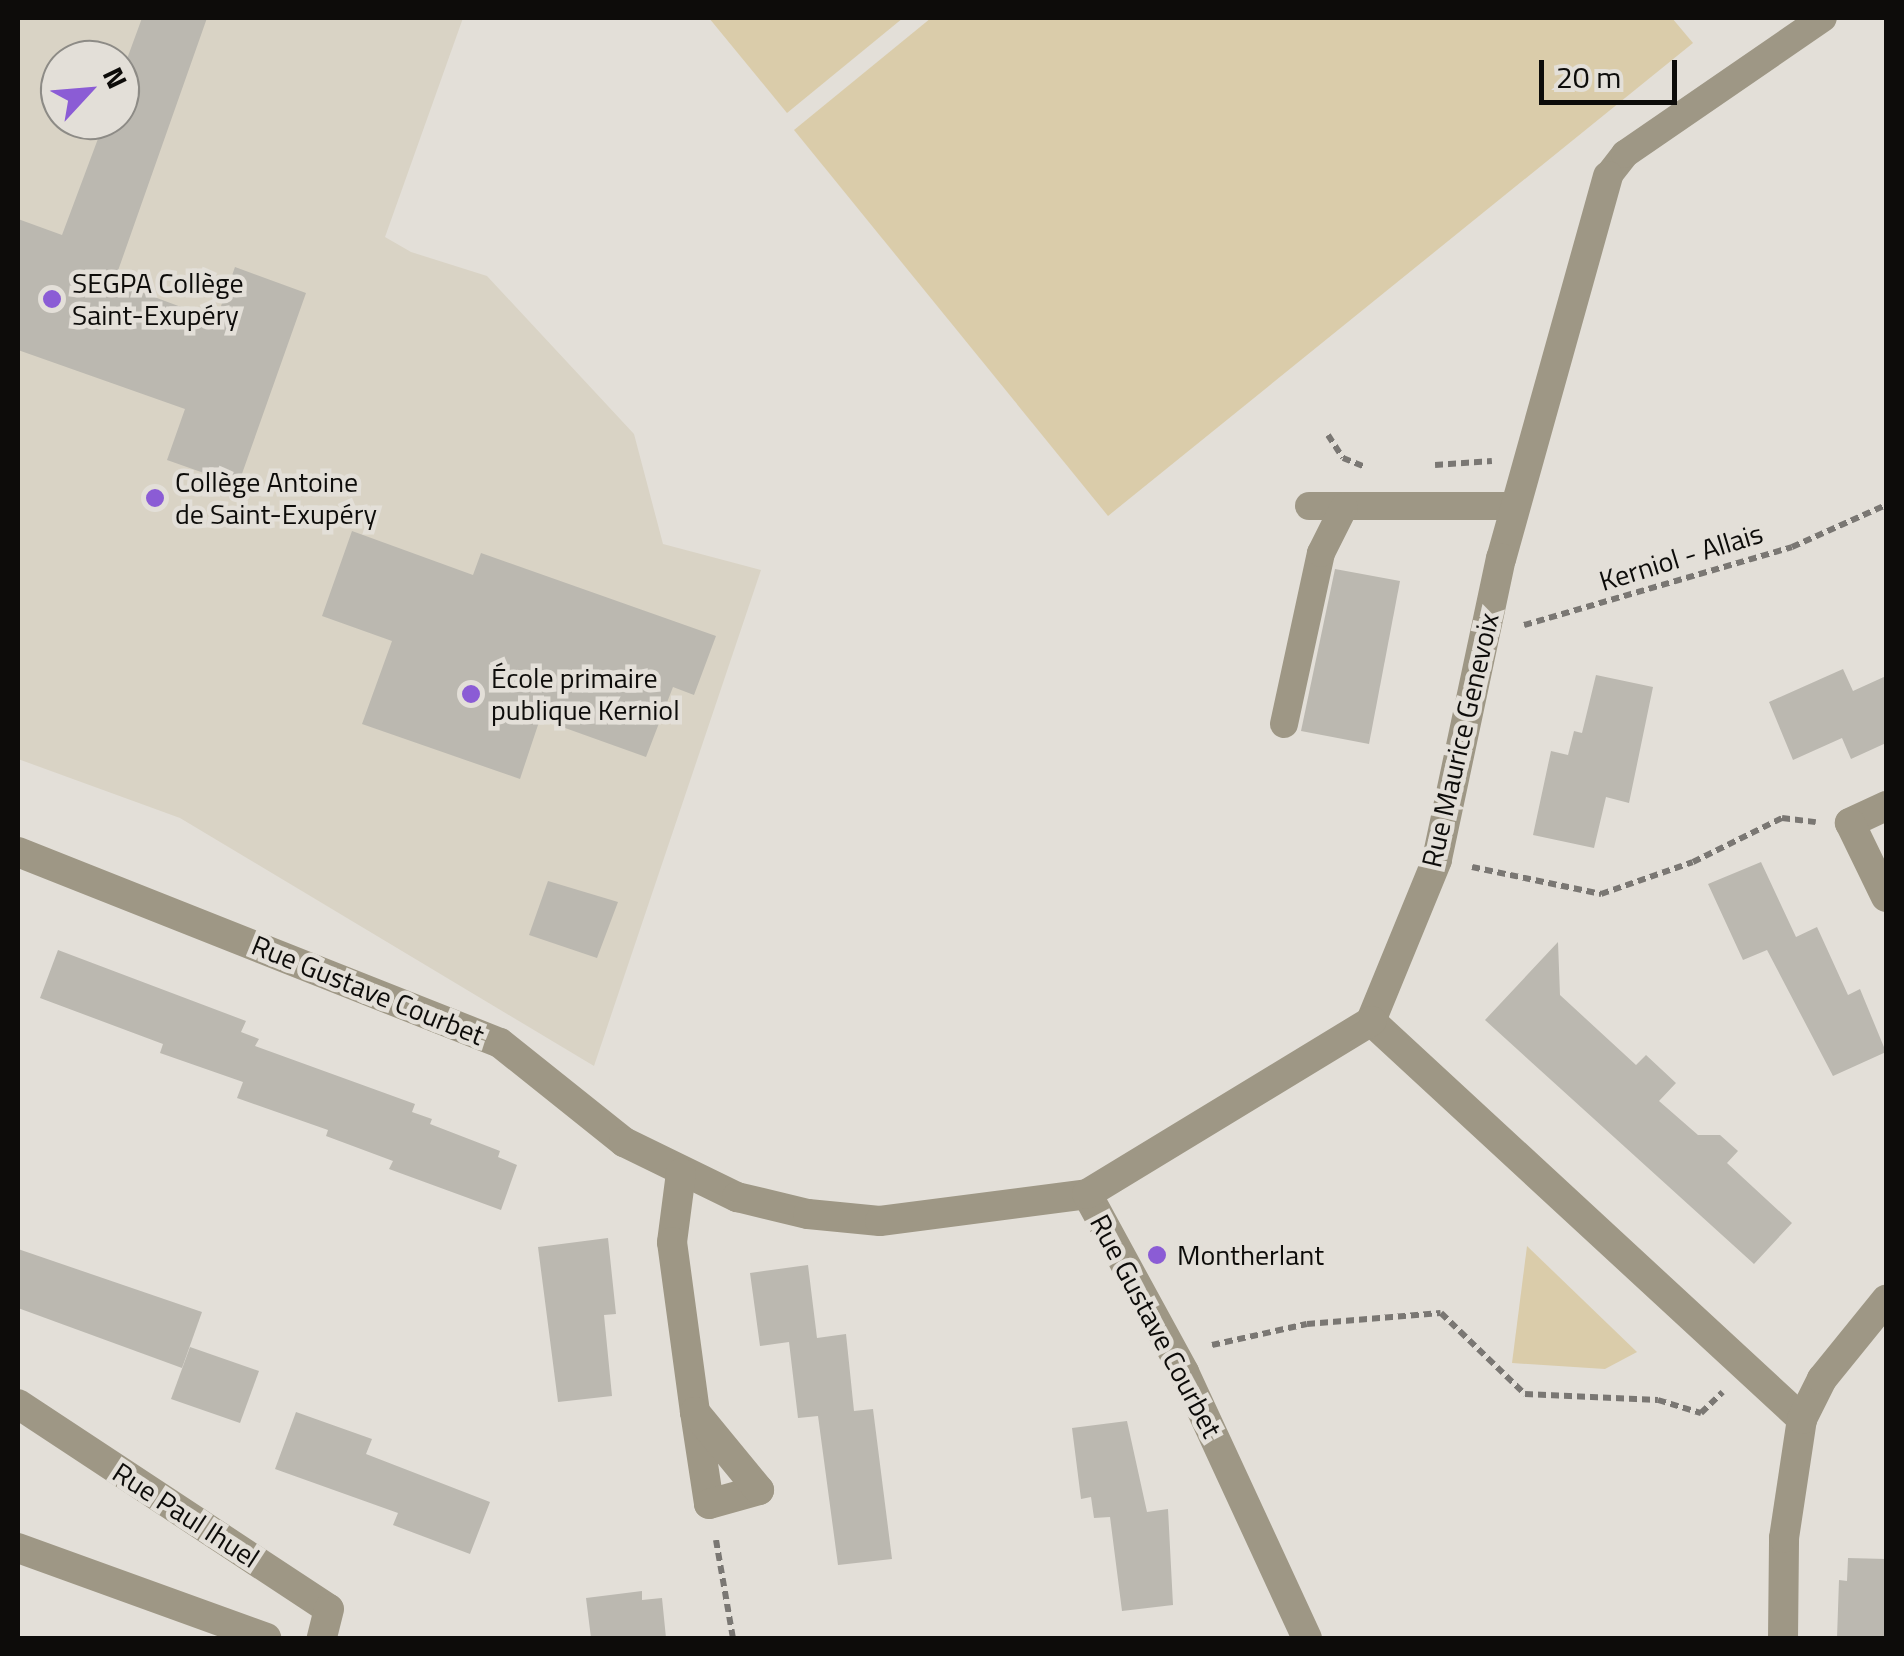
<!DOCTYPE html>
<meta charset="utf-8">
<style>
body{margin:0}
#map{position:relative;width:1904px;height:1656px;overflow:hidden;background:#e3dfd8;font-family:"Titillium Web",sans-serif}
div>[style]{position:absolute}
.built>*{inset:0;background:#d9d3c5}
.green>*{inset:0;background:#daccaa}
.building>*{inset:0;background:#bbb8b0}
.path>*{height:6px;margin-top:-3px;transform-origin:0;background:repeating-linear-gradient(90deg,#7a7773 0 8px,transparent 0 13px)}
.lane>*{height:28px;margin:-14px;padding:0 14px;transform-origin:14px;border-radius:14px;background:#9e9785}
.street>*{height:30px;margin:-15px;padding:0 15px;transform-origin:15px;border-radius:15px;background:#9e9785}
.dots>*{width:28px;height:28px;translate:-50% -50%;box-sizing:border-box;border:5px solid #e3dfd8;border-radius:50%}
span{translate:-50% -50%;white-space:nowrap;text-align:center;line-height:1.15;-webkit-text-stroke:9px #e3dfd8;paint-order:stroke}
.poi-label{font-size:28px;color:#0d0c0a}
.left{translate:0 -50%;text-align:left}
.street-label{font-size:28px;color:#0d0c0a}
.frame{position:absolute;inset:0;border:20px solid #0d0c0a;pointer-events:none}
.north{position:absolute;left:40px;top:40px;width:100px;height:100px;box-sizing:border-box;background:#e3dfd8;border:2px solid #8d8b86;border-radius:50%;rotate:64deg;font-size:28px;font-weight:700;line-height:40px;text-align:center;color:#0d0c0a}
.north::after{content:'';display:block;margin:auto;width:35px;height:45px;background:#8b5cd5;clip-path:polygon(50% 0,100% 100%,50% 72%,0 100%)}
.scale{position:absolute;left:1539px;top:60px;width:138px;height:45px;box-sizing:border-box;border:5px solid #0d0c0a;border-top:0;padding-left:12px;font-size:30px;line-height:35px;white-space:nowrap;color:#0d0c0a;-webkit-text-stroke:8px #e3dfd8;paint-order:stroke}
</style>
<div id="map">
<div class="built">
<i style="clip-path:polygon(evenodd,18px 18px,463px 18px,385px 237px,411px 252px,487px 276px,634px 434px,663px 544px,761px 570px,594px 1066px,180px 818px,18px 759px,18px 18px,60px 60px,120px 60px,120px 120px,60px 120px,60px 60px)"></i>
</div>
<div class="green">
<i style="clip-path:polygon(709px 18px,903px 18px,787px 113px)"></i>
<i style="clip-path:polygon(931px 18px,1672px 18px,1693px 43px,1108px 516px,794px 130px)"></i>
<i style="clip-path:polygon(1527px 1246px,1637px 1352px,1605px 1369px,1512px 1363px)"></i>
</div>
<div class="building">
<i style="clip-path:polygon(142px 18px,207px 18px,114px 282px,216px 320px,235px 267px,306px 293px,238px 485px,167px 460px,185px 409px,18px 350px,18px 219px,62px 235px,105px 120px,120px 120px,120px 78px)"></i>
<i style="clip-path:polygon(352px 531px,473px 575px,481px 553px,716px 636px,694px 695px,673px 687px,646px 757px,540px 719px,520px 779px,362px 724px,392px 641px,322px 616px)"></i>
<i style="clip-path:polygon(1335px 569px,1400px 581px,1369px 744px,1301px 731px)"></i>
<i style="clip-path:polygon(1843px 669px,1853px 691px,1886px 676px,1886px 743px,1851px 759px,1842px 738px,1793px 760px,1769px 702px)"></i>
<i style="clip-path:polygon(1596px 675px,1653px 687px,1629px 803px,1606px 797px,1594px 848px,1533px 835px,1551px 751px,1568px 755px,1574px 731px,1582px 733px)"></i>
<i style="clip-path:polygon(1761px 862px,1796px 937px,1817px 927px,1848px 995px,1860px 989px,1886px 1052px,1833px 1076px,1767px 950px,1743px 960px,1708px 884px)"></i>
<i style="clip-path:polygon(548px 881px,618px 902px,597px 958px,529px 935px)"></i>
<i style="clip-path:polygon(1558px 942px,1560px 995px,1636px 1065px,1646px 1055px,1676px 1083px,1659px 1101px,1698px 1135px,1720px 1135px,1738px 1151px,1727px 1163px,1792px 1223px,1754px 1264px,1485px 1020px)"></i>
<i style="clip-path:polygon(58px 950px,246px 1021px,241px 1032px,259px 1039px,255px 1046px,415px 1104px,412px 1112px,432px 1119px,430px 1124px,500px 1151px,498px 1157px,517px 1165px,501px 1210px,389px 1169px,393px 1161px,326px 1136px,328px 1130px,237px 1098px,243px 1082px,160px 1053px,163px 1044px,40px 998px)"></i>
<i style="clip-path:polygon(608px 1238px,616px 1314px,604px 1315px,612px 1396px,558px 1402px,538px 1247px)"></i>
<i style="clip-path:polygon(18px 1249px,202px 1312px,182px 1368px,18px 1308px)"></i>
<i style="clip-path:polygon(808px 1265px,817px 1338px,846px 1334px,854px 1411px,873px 1409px,892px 1559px,838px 1565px,818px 1416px,798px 1418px,789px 1342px,760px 1346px,750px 1273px)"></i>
<i style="clip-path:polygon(190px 1347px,259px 1371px,240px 1423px,171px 1399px)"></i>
<i style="clip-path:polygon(296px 1412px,372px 1439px,366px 1454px,490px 1502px,470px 1554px,393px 1525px,398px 1513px,275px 1469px)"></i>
<i style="clip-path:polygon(1127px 1421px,1147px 1512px,1168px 1509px,1173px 1605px,1122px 1611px,1110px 1517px,1094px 1518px,1091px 1497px,1081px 1499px,1072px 1428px)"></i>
<i style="clip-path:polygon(1848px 1558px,1886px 1559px,1886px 1638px,1837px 1638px,1839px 1580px,1847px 1581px)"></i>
<i style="clip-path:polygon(642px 1591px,642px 1600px,662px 1598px,666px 1638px,591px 1638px,586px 1598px)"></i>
</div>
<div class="path">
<i style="left:1328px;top:435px;width:27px;rotate:57deg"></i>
<i style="left:1343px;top:458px;width:22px;rotate:22deg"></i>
<i style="left:1435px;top:465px;width:57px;rotate:-4deg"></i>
<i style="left:1524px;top:625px;width:279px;rotate:-16.2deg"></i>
<i style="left:1792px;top:547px;width:103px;rotate:-24.1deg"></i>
<i style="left:1472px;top:867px;width:132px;rotate:11.8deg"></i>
<i style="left:1601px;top:894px;width:97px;rotate:-19.2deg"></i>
<i style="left:1693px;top:862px;width:99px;rotate:-26.3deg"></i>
<i style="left:1782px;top:818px;width:34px;rotate:7deg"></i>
<i style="left:1212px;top:1345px;width:97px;rotate:-12.5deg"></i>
<i style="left:1307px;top:1324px;width:134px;rotate:-4.7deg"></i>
<i style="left:1441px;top:1313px;width:117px;rotate:44deg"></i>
<i style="left:1525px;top:1394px;width:133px;rotate:2.6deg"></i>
<i style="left:1658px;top:1400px;width:45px;rotate:16.8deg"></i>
<i style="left:1701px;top:1413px;width:30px;rotate:-44deg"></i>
<i style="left:716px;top:1540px;width:99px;rotate:80.2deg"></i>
</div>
<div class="lane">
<i style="left:1608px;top:176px;width:28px;rotate:-52deg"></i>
<i style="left:1625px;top:154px;width:240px;rotate:-34.5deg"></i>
<i style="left:1309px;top:506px;width:206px"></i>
<i style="left:1284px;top:724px;width:175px;rotate:-77.8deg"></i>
<i style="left:1321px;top:553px;width:51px;rotate:-63.4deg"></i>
</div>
<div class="street">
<i style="left:1608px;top:176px;width:397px;rotate:105.6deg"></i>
<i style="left:1501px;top:558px;width:309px;rotate:102deg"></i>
<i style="left:1437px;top:860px;width:174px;rotate:112.3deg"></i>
<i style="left:1371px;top:1021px;width:587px;rotate:42.72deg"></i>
<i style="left:1886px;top:806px;width:40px;rotate:155deg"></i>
<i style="left:1850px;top:823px;width:82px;rotate:64.1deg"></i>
<i style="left:18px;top:852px;width:518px;rotate:21.62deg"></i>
<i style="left:500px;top:1043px;width:159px;rotate:38.6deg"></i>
<i style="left:624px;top:1142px;width:126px;rotate:26deg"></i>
<i style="left:737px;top:1197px;width:73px;rotate:13.5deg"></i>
<i style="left:808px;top:1214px;width:72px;rotate:5.6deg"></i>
<i style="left:880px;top:1221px;width:209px;rotate:-7.4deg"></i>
<i style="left:1087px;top:1194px;width:203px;rotate:61.4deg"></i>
<i style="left:1184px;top:1372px;width:293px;rotate:65.2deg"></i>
<i style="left:681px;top:1173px;width:70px;rotate:97.4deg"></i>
<i style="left:672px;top:1242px;width:172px;rotate:82.3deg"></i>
<i style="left:695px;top:1412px;width:93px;rotate:81.3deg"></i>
<i style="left:709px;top:1504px;width:52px;rotate:-15.6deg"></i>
<i style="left:759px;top:1490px;width:101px;rotate:-129.4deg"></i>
<i style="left:1087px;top:1194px;width:333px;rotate:-31.3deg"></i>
<i style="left:18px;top:1404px;width:372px;rotate:33.4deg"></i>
<i style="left:329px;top:1609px;width:30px;rotate:104deg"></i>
<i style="left:18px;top:1548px;width:264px;rotate:19.9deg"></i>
<i style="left:1783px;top:1638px;width:100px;rotate:-89.4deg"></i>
<i style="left:1784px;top:1538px;width:120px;rotate:-81.4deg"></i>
<i style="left:1802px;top:1419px;width:45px;rotate:-63.4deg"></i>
<i style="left:1822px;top:1379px;width:102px;rotate:-51deg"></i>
</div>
<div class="dots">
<i style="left:52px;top:299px;background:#8b5cd5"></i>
<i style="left:155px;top:498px;background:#8b5cd5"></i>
<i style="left:471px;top:694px;background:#8b5cd5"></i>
<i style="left:1157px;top:1255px;background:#8b5cd5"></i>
</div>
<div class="poi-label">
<span class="left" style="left:72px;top:299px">SEGPA Collège<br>Saint-Exupéry</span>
<span class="left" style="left:175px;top:498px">Collège Antoine<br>de Saint-Exupéry</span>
<span class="left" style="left:491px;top:694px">École primaire<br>publique Kerniol</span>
<span class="left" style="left:1177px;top:1255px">Montherlant</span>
</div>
<div class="street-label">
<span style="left:1681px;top:557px;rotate:-17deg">Kerniol - Allais</span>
<span style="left:1460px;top:740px;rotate:-77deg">Rue Maurice Genevoix</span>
<span style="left:368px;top:990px;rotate:22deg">Rue Gustave Courbet</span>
<span style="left:1156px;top:1326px;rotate:62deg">Rue Gustave Courbet</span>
<span style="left:186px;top:1515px;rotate:33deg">Rue Paul Ihuel</span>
</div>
<div class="frame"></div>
<div class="north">N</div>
<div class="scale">20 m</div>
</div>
